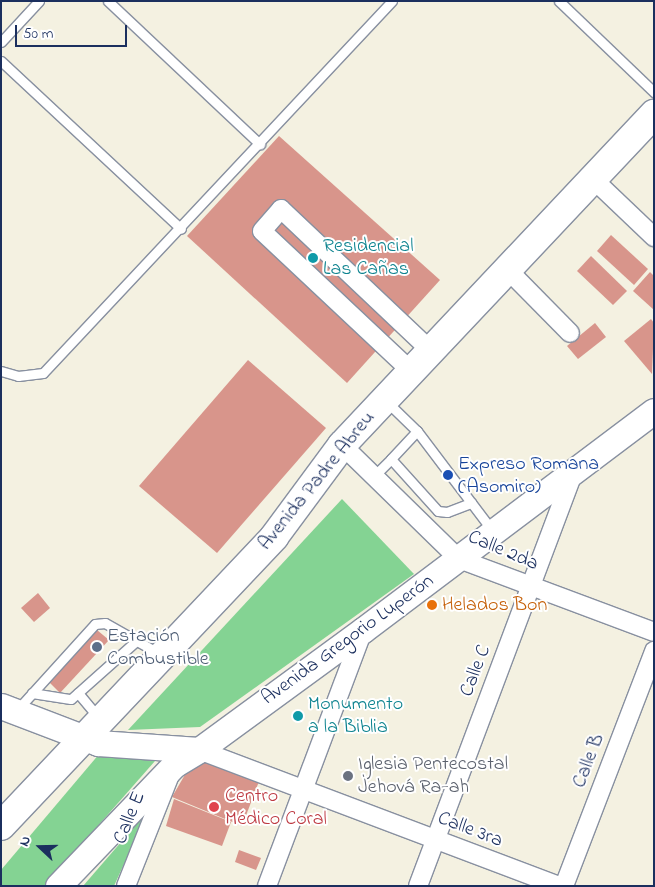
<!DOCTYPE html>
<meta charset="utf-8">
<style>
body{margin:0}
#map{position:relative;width:655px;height:887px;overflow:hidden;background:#f4f1e1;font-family:"Indie Flower",sans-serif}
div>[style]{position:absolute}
.green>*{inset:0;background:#84d393}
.building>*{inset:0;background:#d8958b}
.roads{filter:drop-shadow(1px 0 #8890a0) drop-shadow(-1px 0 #8890a0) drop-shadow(0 1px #8890a0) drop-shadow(0 -1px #8890a0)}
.lane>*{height:9px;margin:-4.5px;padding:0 4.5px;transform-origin:4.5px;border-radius:4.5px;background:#fff}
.street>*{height:18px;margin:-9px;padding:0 9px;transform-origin:9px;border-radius:9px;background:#fff}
.secondary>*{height:25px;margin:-12.5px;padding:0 12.5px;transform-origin:12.5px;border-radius:12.5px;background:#fff}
.primary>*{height:28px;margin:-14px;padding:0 14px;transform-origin:14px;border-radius:14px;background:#fff}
.dots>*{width:14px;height:14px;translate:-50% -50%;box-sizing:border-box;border:2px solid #fff;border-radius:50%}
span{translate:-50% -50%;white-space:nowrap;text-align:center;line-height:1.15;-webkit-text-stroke:4px #fff;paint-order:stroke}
.culture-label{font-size:20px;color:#0d838f}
.left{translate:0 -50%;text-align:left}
.transit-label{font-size:20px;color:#164399}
.street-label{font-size:20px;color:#1b2f5e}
.food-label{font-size:20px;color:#c56008}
.service-label{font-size:20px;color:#4e5e75}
.worship-label{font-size:20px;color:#5b616d}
.health-label{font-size:20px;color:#be3a42}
.frame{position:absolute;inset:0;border:2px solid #1b2f5e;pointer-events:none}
.north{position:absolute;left:15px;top:822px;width:50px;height:50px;-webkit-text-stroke:4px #fff;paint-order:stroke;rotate:291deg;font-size:14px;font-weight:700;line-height:20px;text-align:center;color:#1b2f5e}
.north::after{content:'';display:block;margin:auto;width:18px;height:22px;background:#1b2f5e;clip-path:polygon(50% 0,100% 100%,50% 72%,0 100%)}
.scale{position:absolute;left:15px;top:25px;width:112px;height:22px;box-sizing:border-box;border:2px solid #1b2f5e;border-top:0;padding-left:6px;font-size:15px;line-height:18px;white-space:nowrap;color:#1b2f5e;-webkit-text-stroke:4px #fff;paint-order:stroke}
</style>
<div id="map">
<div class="green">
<i style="clip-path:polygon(342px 499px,414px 574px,200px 727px,128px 730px)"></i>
<i style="clip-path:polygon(100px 753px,155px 761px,45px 886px,1px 886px,1px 870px)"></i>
<i style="clip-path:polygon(148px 811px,114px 886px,83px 886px)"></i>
</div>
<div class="building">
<i style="clip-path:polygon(279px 136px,440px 280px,347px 383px,187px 236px)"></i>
<i style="clip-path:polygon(611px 235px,648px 269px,634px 285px,597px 251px)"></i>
<i style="clip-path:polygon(591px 256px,627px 291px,613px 305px,577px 271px)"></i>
<i style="clip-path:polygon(650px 272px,654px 276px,654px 310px,633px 291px)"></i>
<i style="clip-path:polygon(651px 319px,654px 323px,652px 374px,624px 341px)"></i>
<i style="clip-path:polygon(595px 323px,606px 337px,578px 359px,567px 346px)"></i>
<i style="clip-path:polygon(248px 360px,326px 428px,217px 553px,139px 486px)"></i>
<i style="clip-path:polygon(38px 593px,50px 608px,34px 622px,21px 608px)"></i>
<i style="clip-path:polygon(97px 630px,109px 640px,60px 693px,49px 682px)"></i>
<i style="clip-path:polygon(197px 754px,261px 776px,242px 826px,172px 797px)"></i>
<i style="clip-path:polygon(174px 799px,231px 822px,222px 846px,166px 826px)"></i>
<i style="clip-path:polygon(239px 850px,261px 858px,256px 870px,235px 862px)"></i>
</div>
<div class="roads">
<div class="lane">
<i style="left:108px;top:1px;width:209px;rotate:43.3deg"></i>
<i style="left:559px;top:1px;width:132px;rotate:43.8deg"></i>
<i style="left:1px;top:42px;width:56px;rotate:-47.2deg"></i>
<i style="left:1px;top:61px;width:246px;rotate:43deg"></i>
<i style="left:1px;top:371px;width:18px;rotate:16deg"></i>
<i style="left:18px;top:376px;width:25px;rotate:-7deg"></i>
<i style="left:43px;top:373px;width:510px;rotate:-46.83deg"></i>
<i style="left:386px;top:401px;width:43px;rotate:44.1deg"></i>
<i style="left:417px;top:431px;width:124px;rotate:52.9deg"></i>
<i style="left:417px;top:431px;width:38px;rotate:133deg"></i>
<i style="left:391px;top:459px;width:70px;rotate:47.9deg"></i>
<i style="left:438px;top:511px;width:9px;rotate:6deg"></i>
<i style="left:447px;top:512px;width:26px;rotate:-21deg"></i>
<i style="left:373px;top:477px;width:25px;rotate:-45deg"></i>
<i style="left:32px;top:693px;width:39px;rotate:9deg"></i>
<i style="left:71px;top:699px;width:87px;rotate:-41.7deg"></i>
<i style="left:78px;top:693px;width:33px;rotate:50deg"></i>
<i style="left:17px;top:710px;width:116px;rotate:-47.8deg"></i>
<i style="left:95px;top:624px;width:10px;rotate:-6deg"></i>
<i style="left:105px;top:623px;width:63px;rotate:29.4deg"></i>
</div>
<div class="street">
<i style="left:592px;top:178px;width:86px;rotate:43.6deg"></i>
<i style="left:506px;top:268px;width:91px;rotate:45.4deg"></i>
<i style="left:411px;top:371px;width:204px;rotate:-136.8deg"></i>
<i style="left:262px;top:231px;width:29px;rotate:-49deg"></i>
<i style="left:281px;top:209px;width:207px;rotate:43.4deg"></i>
<i style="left:342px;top:445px;width:163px;rotate:44.3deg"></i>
<i style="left:459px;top:559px;width:208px;rotate:20.5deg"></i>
<i style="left:199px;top:750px;width:384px;rotate:20.7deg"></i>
<i style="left:126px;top:886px;width:119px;rotate:-68.4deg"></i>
<i style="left:267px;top:886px;width:273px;rotate:-69.4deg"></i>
<i style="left:418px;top:886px;width:442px;rotate:-69.4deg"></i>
<i style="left:564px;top:886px;width:252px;rotate:-69deg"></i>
</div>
<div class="secondary">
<i style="left:1px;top:706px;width:104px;rotate:20.9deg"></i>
<i style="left:98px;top:743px;width:101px;rotate:4deg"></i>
<i style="left:58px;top:886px;width:168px;rotate:-46.2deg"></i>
<i style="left:174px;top:765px;width:29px;rotate:-31deg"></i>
<i style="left:199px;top:750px;width:203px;rotate:-36.2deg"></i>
<i style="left:363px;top:630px;width:364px;rotate:-37deg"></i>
</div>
<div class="primary">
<i style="left:1px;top:826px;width:398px;rotate:-46.6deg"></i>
<i style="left:274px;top:537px;width:114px;rotate:-53.5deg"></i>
<i style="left:342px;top:445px;width:455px;rotate:-46.7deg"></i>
</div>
</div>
<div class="dots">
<i style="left:313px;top:258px;background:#0f9aa8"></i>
<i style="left:448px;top:475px;background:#1a4fb4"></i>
<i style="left:432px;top:605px;background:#e8710a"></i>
<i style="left:97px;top:647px;background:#5c6f8a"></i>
<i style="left:298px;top:716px;background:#0f9aa8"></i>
<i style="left:348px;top:776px;background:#6b7280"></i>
<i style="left:214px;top:807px;background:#e0444e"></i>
</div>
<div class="culture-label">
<span class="left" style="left:323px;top:258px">Residencial<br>Las Cañas</span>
<span class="left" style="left:308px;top:716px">Monumento<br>a la Biblia</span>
</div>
<div class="transit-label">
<span class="left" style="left:458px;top:476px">Expreso Romana<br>(Asomiro)</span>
</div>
<div class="street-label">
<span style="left:317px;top:481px;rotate:-51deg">Avenida Padre Abreu</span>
<span style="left:503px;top:551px;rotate:23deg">Calle 2da</span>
<span style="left:348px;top:640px;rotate:-36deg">Avenida Gregorio Luperón</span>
<span style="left:476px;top:671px;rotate:-69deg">Calle C</span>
<span style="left:589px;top:761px;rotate:-69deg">Calle B</span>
<span style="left:130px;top:818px;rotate:-68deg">Calle E</span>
<span style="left:470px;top:830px;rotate:21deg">Calle 3ra</span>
</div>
<div class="food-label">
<span class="left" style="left:442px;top:605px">Helados Bon</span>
</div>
<div class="service-label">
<span class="left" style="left:107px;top:648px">Estación<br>Combustible</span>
</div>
<div class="worship-label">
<span class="left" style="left:358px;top:776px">Iglesia Pentecostal<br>Jehová Ra-ah</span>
</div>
<div class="health-label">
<span class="left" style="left:225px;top:808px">Centro<br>Médico Coral</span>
</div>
<div class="frame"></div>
<div class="north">N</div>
<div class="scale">50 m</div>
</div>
